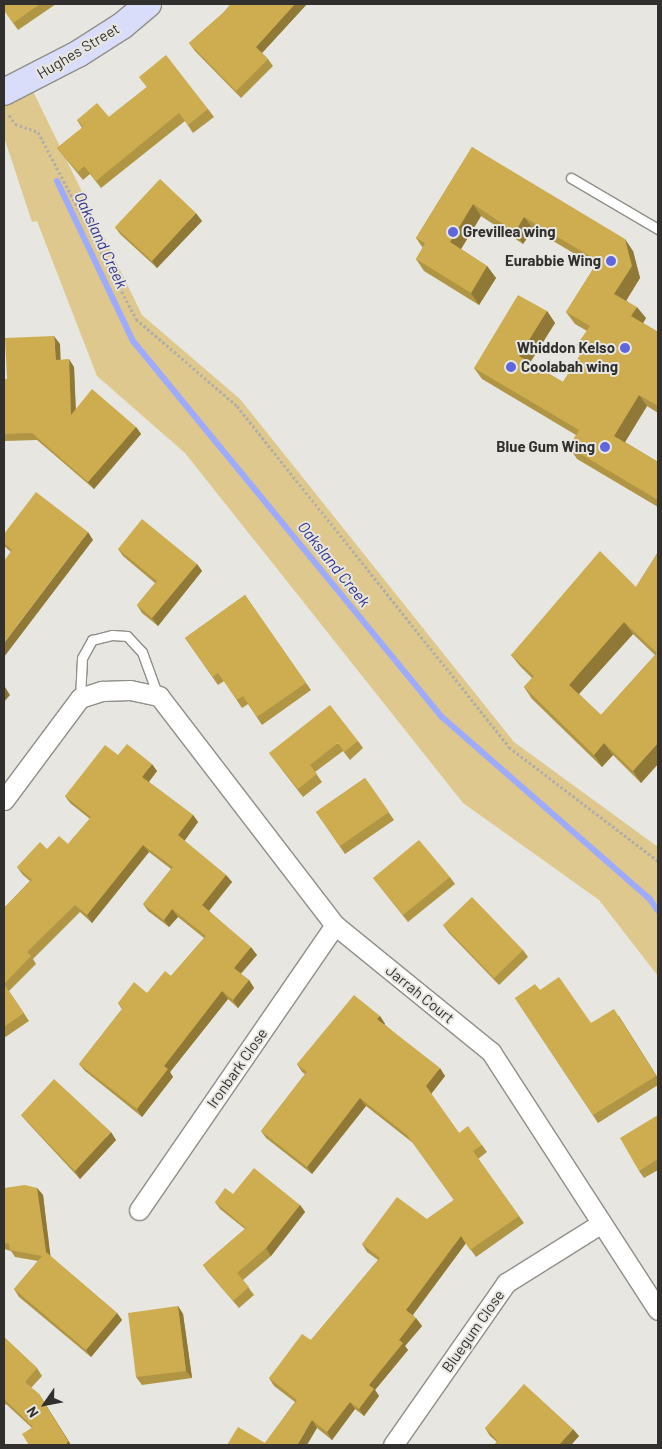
<!DOCTYPE html>
<style>
body{margin:0}
#map{position:relative;width:662px;height:1449px;overflow:hidden;background:#e8e6e0;font-family:Barlow,sans-serif}
div>[style]{position:absolute}
.green>*{inset:0;background:#dec88d}
.stream>*{height:6px;margin:-3px;padding:0 3px;transform-origin:3px;border-radius:3px;background:#9eaafc}
.path>*{height:3px;margin-top:-1.5px;transform-origin:0;background:repeating-linear-gradient(90deg,#b0aeaa 0 2.5px,transparent 0 5px)}
.roads{filter:drop-shadow(1px 0 #908e89) drop-shadow(-1px 0 #908e89) drop-shadow(0 1px #908e89) drop-shadow(0 -1px #908e89)}
.lane>*{height:9px;margin:-4.5px;padding:0 4.5px;transform-origin:4.5px;border-radius:4.5px;background:#fff}
.street>*{height:19px;margin:-9.5px;padding:0 9.5px;transform-origin:9.5px;border-radius:9.5px;background:#fff}
.secondary>*{height:26px;margin:-13px;padding:0 13px;transform-origin:13px;border-radius:13px;background:#daddfa}
.wall>*{inset:0;background:#b09544}
.shaded-wall>*{inset:0;background:#907937}
.building>*{inset:0;background:#cdad4f}
.dots>*{width:14px;height:14px;translate:-50% -50%;box-sizing:border-box;border:2px solid #e8e6e0;border-radius:50%}
span{translate:-50% -50%;white-space:nowrap;text-align:center;line-height:1.15;-webkit-text-stroke:4px #e8e6e0;paint-order:stroke}
.street-label{font-size:15px;color:#31302e}
.poi-label{font-size:15px;color:#31302e;font-weight:700}
.left{translate:0 -50%;text-align:left}
.right{translate:-100% -50%;text-align:right}
.water-label{font-size:16px;color:#33338f;font-style:italic}
.frame{position:absolute;inset:0;border:5px solid #31302e;pointer-events:none}
.north{position:absolute;left:20px;top:1379px;width:50px;height:50px;-webkit-text-stroke:4px #e8e6e0;paint-order:stroke;rotate:237deg;font-size:14px;font-weight:700;line-height:20px;text-align:center;color:#31302e}
.north::after{content:'';display:block;margin:auto;width:18px;height:22px;background:#31302e;clip-path:polygon(50% 0,100% 100%,50% 72%,0 100%)}
</style>
<div id="map">
<div class="green">
<i style="clip-path:polygon(28px 81px,142px 315px,240px 399px,514px 742px,658px 847px,658px 976px,599px 900px,463px 803px,185px 453px,97px 376px,37px 221px,32px 222px,4px 137px,4px 92px)"></i>
</div>
<div class="stream">
<i style="left:57px;top:181px;width:177px;rotate:64.6deg"></i>
<i style="left:133px;top:341px;width:487px;rotate:50.6deg"></i>
<i style="left:442px;top:717px;width:275px;rotate:41.2deg"></i>
<i style="left:649px;top:898px;width:16px;rotate:55deg"></i>
</div>
<div class="path">
<i style="left:9px;top:115px;width:11px;rotate:56deg"></i>
<i style="left:15px;top:124px;width:24px;rotate:19deg"></i>
<i style="left:38px;top:132px;width:211px;rotate:62.3deg"></i>
<i style="left:136px;top:319px;width:133px;rotate:40.7deg"></i>
<i style="left:237px;top:406px;width:436px;rotate:51.4deg"></i>
<i style="left:509px;top:747px;width:188px;rotate:37.4deg"></i>
</div>
<div class="roads">
<div class="lane">
<i style="left:571px;top:178px;width:101px;rotate:30.4deg"></i>
<i style="left:80px;top:698px;width:40px;rotate:-87.1deg"></i>
<i style="left:82px;top:658px;width:21px;rotate:-61deg"></i>
<i style="left:92px;top:640px;width:21px;rotate:-14deg"></i>
<i style="left:112px;top:635px;width:15px;rotate:4deg"></i>
<i style="left:127px;top:636px;width:22px;rotate:47deg"></i>
<i style="left:142px;top:652px;width:47px;rotate:70deg"></i>
</div>
<div class="street">
<i style="left:4px;top:800px;width:127px;rotate:-53.3deg"></i>
<i style="left:80px;top:698px;width:23px;rotate:-18deg"></i>
<i style="left:102px;top:691px;width:28px;rotate:-2deg"></i>
<i style="left:130px;top:690px;width:30px;rotate:12deg"></i>
<i style="left:159px;top:696px;width:289px;rotate:52.5deg"></i>
<i style="left:335px;top:925px;width:201px;rotate:39.1deg"></i>
<i style="left:491px;top:1052px;width:307px;rotate:57.1deg"></i>
<i style="left:139px;top:1210px;width:346px;rotate:-55.5deg"></i>
<i style="left:393px;top:1445px;width:198px;rotate:-55.1deg"></i>
<i style="left:506px;top:1283px;width:111px;rotate:-32.1deg"></i>
</div>
<div class="secondary">
<i style="left:4px;top:92px;width:83px;rotate:-27.2deg"></i>
<i style="left:78px;top:54px;width:52px;rotate:-32.5deg"></i>
<i style="left:122px;top:26px;width:34px;rotate:-40deg"></i>
</div>
</div>
<div class="wall">
<i style="clip-path:polygon(4px 4px,56px 4px,18px 30px,4px 10px)"></i>
<i style="clip-path:polygon(231px 4px,307px 4px,262px 53px,268px 59px,273px 66px,241px 98px,195px 51px,189px 43px,223px 13px)"></i>
<i style="clip-path:polygon(139px 77px,208px 109px,214px 117px,193px 133px,185px 121px,101px 188px,90px 174px,83px 180px,57px 148px,82px 128px,77px 120px,109px 117px,147px 87px)"></i>
<i style="clip-path:polygon(472px 147px,633px 251px,640px 278px,626px 300px,646px 318px,643px 323px,658px 332px,658px 413px,647px 406px,625px 442px,658px 462px,658px 507px,577px 459px,569px 447px,576px 435px,482px 379px,474px 368px,547px 311px,555px 323px,530px 363px,563px 382px,582px 352px,577px 345px,587px 331px,575px 324px,566px 312px,595px 266px,533px 229px,523px 244px,481px 216px,461px 249px,487px 266px,496px 278px,479px 305px,424px 271px,416px 259px,423px 248px,416px 238px)"></i>
<i style="clip-path:polygon(202px 221px,157px 268px,120px 234px,115px 227px)"></i>
<i style="clip-path:polygon(60px 344px,60px 360px,74px 367px,76px 409px,136px 427px,141px 434px,94px 489px,37px 440px,4px 441px,4px 379px,7px 379px)"></i>
<i style="clip-path:polygon(4px 534px,93px 540px,11px 552px,4px 546px)"></i>
<i style="clip-path:polygon(118px 549px,197px 564px,202px 571px,158px 626px,142px 613px,137px 605px,155px 583px,123px 556px)"></i>
<i style="clip-path:polygon(evenodd,658px 552px,658px 764px,641px 783px,613px 755px,602px 767px,532px 699px,524px 687px,532px 678px,520px 666px,511px 655px,636px 587px,658px 552px,633px 634px,655px 655px,601px 715px,579px 694px,633px 634px)"></i>
<i style="clip-path:polygon(245px 595px,311px 690px,262px 725px,248px 704px,242px 708px,224px 681px,218px 685px,185px 638px)"></i>
<i style="clip-path:polygon(358px 741px,363px 748px,350px 760px,343px 751px,315px 772px,322px 782px,303px 797px,269px 753px)"></i>
<i style="clip-path:polygon(118px 755px,157px 771px,149px 782px,193px 815px,198px 822px,184px 841px,226px 875px,232px 882px,209px 911px,257px 955px,241px 974px,249px 980px,254px 988px,238px 1008px,228px 999px,170px 1072px,173px 1077px,142px 1117px,85px 1071px,79px 1064px,122px 1009px,118px 1003px,147px 993px,171px 976px,204px 938px,178px 917px,169px 927px,148px 911px,143px 904px,171px 869px,149px 852px,92px 923px,80px 912px,33px 959px,36px 964px,9px 991px,29px 1021px,4px 1038px,4px 908px,30px 881px,23px 875px,17px 867px,47px 849px,68px 844px,90px 819px,70px 803px,65px 796px)"></i>
<i style="clip-path:polygon(365px 778px,394px 820px,345px 854px,316px 812px)"></i>
<i style="clip-path:polygon(450px 877px,455px 884px,408px 922px,373px 878px)"></i>
<i style="clip-path:polygon(443px 925px,523px 950px,528px 957px,499px 985px,449px 933px)"></i>
<i style="clip-path:polygon(540px 990px,591px 1023px,619px 1016px,658px 1078px,658px 1085px,598px 1123px,515px 998px)"></i>
<i style="clip-path:polygon(380px 1016px,385px 1024px,384px 1024px,445px 1076px,431px 1094px,459px 1133px,482px 1145px,487px 1152px,478px 1159px,524px 1223px,476px 1257px,466px 1243px,413px 1315px,422px 1326px,405px 1346px,408px 1350px,375px 1390px,379px 1396px,364px 1416px,355px 1409px,332px 1440px,317px 1428px,265px 1443px,295px 1402px,274px 1386px,269px 1378px,311px 1340px,378px 1260px,367px 1252px,362px 1244px,427px 1219px,454px 1200px,413px 1143px,366px 1106px,312px 1174px,266px 1138px,261px 1131px,305px 1074px,302px 1072px,297px 1064px)"></i>
<i style="clip-path:polygon(21px 1115px,116px 1140px,80px 1179px,27px 1122px)"></i>
<i style="clip-path:polygon(658px 1115px,658px 1170px,644px 1178px,639px 1171px)"></i>
<i style="clip-path:polygon(4px 1188px,37px 1188px,43px 1195px,50px 1256px,117px 1313px,122px 1320px,91px 1357px,19px 1297px,14px 1289px,38px 1261px,15px 1257px,11px 1251px,4px 1249px)"></i>
<i style="clip-path:polygon(233px 1194px,300px 1205px,305px 1212px,271px 1256px,243px 1280px,254px 1295px,239px 1308px,208px 1272px,203px 1265px,245px 1229px,220px 1209px,215px 1202px)"></i>
<i style="clip-path:polygon(178px 1306px,183px 1314px,192px 1378px,142px 1385px,136px 1377px)"></i>
<i style="clip-path:polygon(4px 1337px,37px 1368px,42px 1376px,31px 1388px,39px 1394px,44px 1402px,71px 1445px,32px 1428px,6px 1404px,4px 1406px)"></i>
<i style="clip-path:polygon(485px 1428px,579px 1436px,571px 1445px,494px 1445px,497px 1442px,490px 1436px)"></i>
</div>
<div class="shaded-wall">
<i style="clip-path:polygon(295px 4px,307px 4px,261px 54px,256px 47px)"></i>
<i style="clip-path:polygon(473px 204px,481px 216px,458px 254px,450px 242px)"></i>
<i style="clip-path:polygon(196px 213px,202px 221px,157px 268px,152px 261px)"></i>
<i style="clip-path:polygon(524px 217px,533px 229px,523px 244px,515px 232px)"></i>
<i style="clip-path:polygon(625px 239px,633px 251px,640px 278px,623px 306px,614px 294px)"></i>
<i style="clip-path:polygon(487px 266px,496px 278px,479px 305px,471px 293px)"></i>
<i style="clip-path:polygon(637px 307px,646px 318px,640px 328px,631px 316px)"></i>
<i style="clip-path:polygon(547px 311px,555px 323px,527px 367px,519px 356px)"></i>
<i style="clip-path:polygon(54px 336px,60px 344px,61px 367px,56px 360px)"></i>
<i style="clip-path:polygon(69px 359px,74px 367px,76px 422px,71px 415px)"></i>
<i style="clip-path:polygon(639px 395px,647px 406px,622px 447px,614px 436px)"></i>
<i style="clip-path:polygon(136px 427px,141px 434px,94px 489px,88px 482px)"></i>
<i style="clip-path:polygon(88px 532px,93px 540px,4px 657px,4px 643px)"></i>
<i style="clip-path:polygon(197px 564px,202px 571px,158px 626px,152px 618px)"></i>
<i style="clip-path:polygon(624px 622px,633px 634px,577px 696px,569px 685px)"></i>
<i style="clip-path:polygon(5px 687px,10px 695px,4px 702px,4px 689px)"></i>
<i style="clip-path:polygon(604px 743px,613px 755px,602px 767px,594px 755px)"></i>
<i style="clip-path:polygon(658px 743px,658px 764px,641px 783px,633px 771px)"></i>
<i style="clip-path:polygon(152px 764px,157px 771px,147px 784px,142px 777px)"></i>
<i style="clip-path:polygon(193px 815px,198px 822px,183px 843px,178px 835px)"></i>
<i style="clip-path:polygon(143px 845px,149px 852px,92px 923px,87px 915px)"></i>
<i style="clip-path:polygon(226px 875px,232px 882px,207px 913px,202px 905px)"></i>
<i style="clip-path:polygon(172px 909px,178px 917px,169px 927px,164px 920px)"></i>
<i style="clip-path:polygon(251px 947px,257px 955px,239px 975px,234px 968px)"></i>
<i style="clip-path:polygon(249px 980px,254px 988px,238px 1008px,233px 1000px)"></i>
<i style="clip-path:polygon(222px 991px,228px 999px,170px 1072px,173px 1077px,142px 1117px,137px 1109px,164px 1066px)"></i>
<i style="clip-path:polygon(380px 1016px,385px 1024px,383px 1026px,377px 1019px)"></i>
<i style="clip-path:polygon(440px 1068px,445px 1076px,431px 1094px,426px 1086px)"></i>
<i style="clip-path:polygon(360px 1098px,366px 1106px,312px 1174px,307px 1167px)"></i>
<i style="clip-path:polygon(111px 1132px,116px 1140px,80px 1179px,75px 1171px)"></i>
<i style="clip-path:polygon(37px 1188px,43px 1195px,51px 1260px,46px 1252px)"></i>
<i style="clip-path:polygon(300px 1205px,305px 1212px,271px 1256px,266px 1248px)"></i>
<i style="clip-path:polygon(461px 1236px,466px 1243px,411px 1317px,406px 1310px)"></i>
<i style="clip-path:polygon(178px 1306px,183px 1314px,192px 1378px,186px 1371px)"></i>
<i style="clip-path:polygon(117px 1313px,122px 1320px,91px 1357px,86px 1350px)"></i>
<i style="clip-path:polygon(416px 1318px,422px 1326px,405px 1346px,408px 1350px,375px 1390px,379px 1396px,364px 1416px,359px 1409px,369px 1385px,399px 1340px)"></i>
<i style="clip-path:polygon(39px 1394px,44px 1402px,71px 1445px,66px 1445px)"></i>
<i style="clip-path:polygon(350px 1402px,355px 1409px,332px 1440px,327px 1432px)"></i>
<i style="clip-path:polygon(312px 1420px,317px 1428px,307px 1445px,297px 1445px)"></i>
<i style="clip-path:polygon(573px 1429px,579px 1436px,571px 1445px,559px 1445px)"></i>
</div>
<div class="building">
<i style="clip-path:polygon(4px 4px,40px 4px,13px 23px,4px 10px)"></i>
<i style="clip-path:polygon(231px 4px,295px 4px,256px 47px,268px 59px,236px 91px,189px 43px,223px 13px)"></i>
<i style="clip-path:polygon(166px 55px,208px 109px,188px 125px,179px 113px,96px 181px,84px 166px,78px 172px,57px 148px,83px 127px,77px 120px,97px 103px,109px 117px,147px 87px,139px 77px)"></i>
<i style="clip-path:polygon(472px 147px,625px 239px,632px 266px,614px 294px,637px 307px,631px 316px,658px 332px,658px 406px,639px 395px,614px 436px,658px 462px,658px 500px,569px 447px,579px 430px,474px 368px,518px 295px,547px 311px,519px 356px,563px 382px,584px 349px,577px 345px,590px 326px,566px 312px,598px 261px,524px 217px,515px 232px,473px 204px,450px 242px,487px 266px,471px 293px,416px 259px,425px 243px,416px 238px)"></i>
<i style="clip-path:polygon(160px 179px,196px 213px,152px 261px,115px 227px)"></i>
<i style="clip-path:polygon(54px 336px,56px 360px,69px 359px,71px 415px,92px 389px,136px 427px,88px 482px,32px 433px,4px 434px,4px 379px,7px 379px,5px 338px)"></i>
<i style="clip-path:polygon(36px 492px,88px 532px,4px 643px,4px 561px,12px 550px,4px 543px,4px 534px)"></i>
<i style="clip-path:polygon(142px 519px,197px 564px,152px 618px,137px 605px,157px 581px,118px 549px)"></i>
<i style="clip-path:polygon(evenodd,600px 551px,636px 587px,658px 552px,658px 743px,633px 771px,604px 743px,594px 755px,524px 687px,534px 676px,511px 655px,600px 551px,624px 622px,657px 653px,601px 715px,569px 685px,624px 622px)"></i>
<i style="clip-path:polygon(245px 595px,306px 683px,257px 717px,243px 696px,237px 700px,218px 673px,213px 677px,185px 638px)"></i>
<i style="clip-path:polygon(330px 705px,358px 741px,344px 752px,338px 743px,310px 765px,317px 774px,298px 789px,269px 753px)"></i>
<i style="clip-path:polygon(127px 744px,152px 764px,142px 777px,193px 815px,178px 835px,226px 875px,202px 905px,251px 947px,234px 968px,249px 980px,233px 1000px,222px 991px,164px 1066px,168px 1069px,137px 1109px,79px 1064px,123px 1008px,118px 1003px,134px 982px,147px 993px,165px 971px,171px 976px,206px 936px,172px 909px,164px 920px,143px 904px,173px 867px,143px 845px,87px 915px,75px 905px,27px 952px,31px 956px,4px 984px,24px 1013px,4px 1027px,4px 908px,32px 880px,17px 867px,40px 842px,47px 849px,59px 836px,68px 844px,91px 817px,65px 796px,105px 745px,118px 755px)"></i>
<i style="clip-path:polygon(365px 778px,389px 812px,340px 846px,316px 812px)"></i>
<i style="clip-path:polygon(419px 840px,450px 877px,403px 915px,373px 878px)"></i>
<i style="clip-path:polygon(472px 897px,523px 950px,494px 978px,443px 925px)"></i>
<i style="clip-path:polygon(559px 977px,591px 1023px,614px 1009px,656px 1076px,593px 1115px,515px 998px,535px 984px,540px 990px)"></i>
<i style="clip-path:polygon(354px 995px,380px 1016px,377px 1019px,440px 1068px,426px 1086px,459px 1133px,468px 1126px,482px 1145px,473px 1151px,519px 1216px,470px 1250px,461px 1236px,406px 1310px,416px 1318px,399px 1340px,403px 1343px,369px 1385px,374px 1389px,359px 1409px,350px 1402px,327px 1432px,312px 1420px,297px 1445px,227px 1445px,238px 1427px,265px 1443px,297px 1400px,269px 1378px,302px 1334px,311px 1340px,380px 1258px,362px 1244px,397px 1197px,427px 1219px,454px 1200px,407px 1135px,360px 1098px,307px 1167px,261px 1131px,307px 1072px,297px 1064px)"></i>
<i style="clip-path:polygon(54px 1079px,111px 1132px,75px 1171px,21px 1115px)"></i>
<i style="clip-path:polygon(658px 1115px,658px 1159px,639px 1171px,620px 1138px)"></i>
<i style="clip-path:polygon(254px 1168px,300px 1205px,266px 1248px,237px 1273px,249px 1287px,233px 1301px,203px 1265px,246px 1228px,215px 1202px,225px 1188px,233px 1194px)"></i>
<i style="clip-path:polygon(25px 1185px,37px 1188px,46px 1252px,117px 1313px,86px 1350px,14px 1289px,42px 1256px,10px 1250px,9px 1244px,4px 1243px,4px 1188px)"></i>
<i style="clip-path:polygon(178px 1306px,186px 1371px,136px 1377px,128px 1313px)"></i>
<i style="clip-path:polygon(4px 1337px,37px 1368px,25px 1382px,39px 1394px,68px 1441px,66px 1445px,29px 1445px,22px 1434px,33px 1427px,4px 1399px)"></i>
<i style="clip-path:polygon(524px 1384px,573px 1429px,559px 1445px,494px 1445px,498px 1441px,485px 1428px)"></i>
</div>
<div class="dots">
<i style="left:453px;top:232px;background:#5f66de"></i>
<i style="left:611px;top:261px;background:#5f66de"></i>
<i style="left:625px;top:348px;background:#5f66de"></i>
<i style="left:511px;top:367px;background:#5f66de"></i>
<i style="left:605px;top:447px;background:#5f66de"></i>
</div>
<div class="street-label">
<span style="left:78px;top:51px;rotate:-31deg">Hughes Street</span>
<span style="left:420px;top:994px;rotate:39deg">Jarrah Court</span>
<span style="left:237px;top:1068px;rotate:-55deg">Ironbark Close</span>
<span style="left:473px;top:1331px;rotate:-55deg">Bluegum Close</span>
</div>
<div class="poi-label">
<span class="left" style="left:463px;top:232px">Grevillea wing</span>
<span class="right" style="left:601px;top:261px">Eurabbie Wing</span>
<span class="right" style="left:615px;top:348px">Whiddon Kelso</span>
<span class="left" style="left:521px;top:367px">Coolabah wing</span>
<span class="right" style="left:595px;top:447px">Blue Gum Wing</span>
</div>
<div class="water-label">
<span style="left:101px;top:240px;rotate:65deg">Oaksland Creek</span>
<span style="left:334px;top:564px;rotate:51deg">Oaksland Creek</span>
</div>
<div class="frame"></div>
<div class="north">N</div>
</div>
